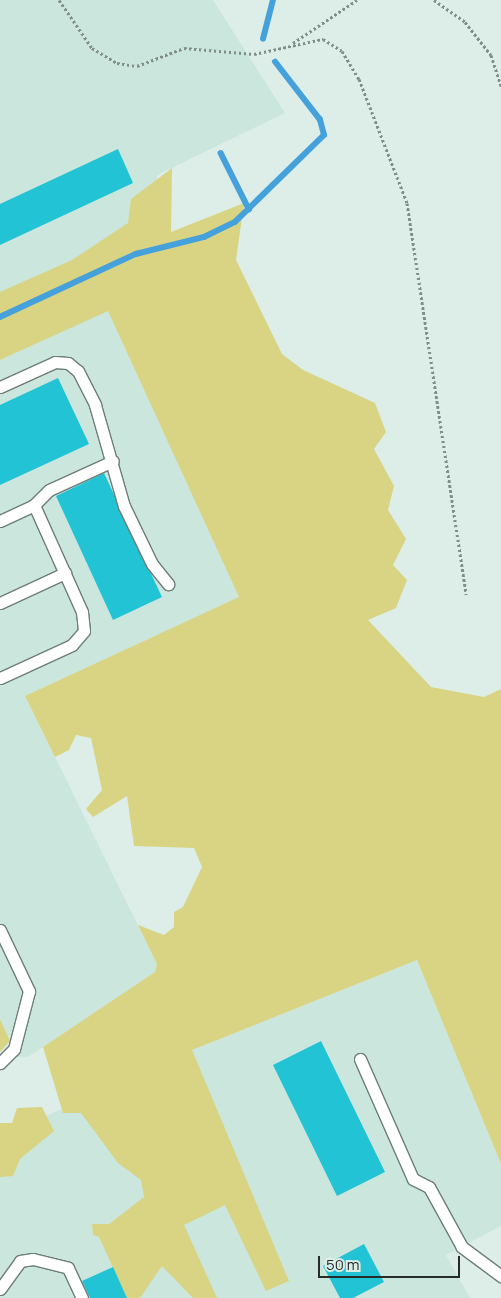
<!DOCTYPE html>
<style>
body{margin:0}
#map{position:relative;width:501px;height:1298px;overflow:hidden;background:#ddeee8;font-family:Manrope,sans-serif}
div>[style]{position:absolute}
.built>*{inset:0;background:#cbe6dd}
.green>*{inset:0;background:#d8d483}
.stream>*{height:5.5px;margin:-2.75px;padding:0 2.75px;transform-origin:2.75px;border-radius:2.75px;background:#45a1dc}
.building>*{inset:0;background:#21c3d5}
.path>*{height:3px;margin-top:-1.5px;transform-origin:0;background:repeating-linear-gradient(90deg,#818d89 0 2.5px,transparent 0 5px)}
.roads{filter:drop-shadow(1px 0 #6d7d77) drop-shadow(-1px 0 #6d7d77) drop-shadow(0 1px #6d7d77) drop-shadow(0 -1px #6d7d77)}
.service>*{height:11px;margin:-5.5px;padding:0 5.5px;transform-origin:5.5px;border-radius:5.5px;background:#fff}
span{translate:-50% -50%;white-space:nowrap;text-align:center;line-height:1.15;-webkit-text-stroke:4px #ddeee8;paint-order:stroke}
.scale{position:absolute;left:318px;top:1256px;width:142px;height:22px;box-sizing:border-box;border:2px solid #242b29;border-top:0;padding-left:6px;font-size:15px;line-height:18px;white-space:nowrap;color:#242b29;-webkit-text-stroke:4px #ddeee8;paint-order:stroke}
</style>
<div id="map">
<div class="built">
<i style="clip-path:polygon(0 0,213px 0,285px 113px,157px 175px,157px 238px,0 310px)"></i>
<i style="clip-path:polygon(108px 310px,240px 597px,25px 696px,157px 964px,155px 972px,28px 1057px,17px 1057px,0 1019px,0 360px)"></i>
<i style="clip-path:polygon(417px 960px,501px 1164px,501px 1226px,446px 1255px,470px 1298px,0 1298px,0 1137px,192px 1050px)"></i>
</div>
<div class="green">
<i style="clip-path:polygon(172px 168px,171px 232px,244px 203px,236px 260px,282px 354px,303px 370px,375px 403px,386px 432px,374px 449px,394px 486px,388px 510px,406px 539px,393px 565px,407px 580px,396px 608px,368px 620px,431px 687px,484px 697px,501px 689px,501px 1164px,417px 960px,192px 1050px,289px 1281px,266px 1291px,225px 1205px,184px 1225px,217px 1298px,193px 1298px,162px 1266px,140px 1298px,127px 1298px,99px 1237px,93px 1235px,92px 1224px,109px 1224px,144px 1197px,141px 1180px,118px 1163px,81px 1113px,63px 1113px,43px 1047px,155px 972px,157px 964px,138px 925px,164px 935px,174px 927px,174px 912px,183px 907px,202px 867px,194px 848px,134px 846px,127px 796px,93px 817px,86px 809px,102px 790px,91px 738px,76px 735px,69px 750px,55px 757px,25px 696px,239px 597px,108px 311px,0 360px,0 292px,72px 260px,128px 223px,131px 199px)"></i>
<i style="clip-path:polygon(0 1019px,10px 1041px,0 1052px)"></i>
<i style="clip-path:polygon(42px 1107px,54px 1131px,20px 1159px,13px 1176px,0 1177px,0 1123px,12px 1123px,17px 1108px)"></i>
</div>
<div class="stream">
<i style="left:263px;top:39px;width:40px;rotate:-75.6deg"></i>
<i style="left:221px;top:153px;width:63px;rotate:63.4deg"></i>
<i style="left:0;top:317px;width:150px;rotate:-24.9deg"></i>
<i style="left:136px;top:254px;width:70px;rotate:-14deg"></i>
<i style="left:204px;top:237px;width:34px;rotate:-26deg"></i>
<i style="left:235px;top:222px;width:124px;rotate:-44.3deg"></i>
<i style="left:324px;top:135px;width:16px;rotate:-105deg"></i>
<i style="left:320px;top:120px;width:73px;rotate:-127.8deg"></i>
</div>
<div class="building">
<i style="clip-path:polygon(118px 149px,133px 183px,0 245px,0 204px)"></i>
<i style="clip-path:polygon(58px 378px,89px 444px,0 485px,0 405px)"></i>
<i style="clip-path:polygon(104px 473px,162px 597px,113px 620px,56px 496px)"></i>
<i style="clip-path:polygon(321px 1041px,385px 1172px,337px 1196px,273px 1065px)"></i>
<i style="clip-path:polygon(364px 1244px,384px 1282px,353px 1298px,340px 1298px,323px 1266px)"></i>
<i style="clip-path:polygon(113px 1267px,127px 1298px,90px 1298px,82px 1281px)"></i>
</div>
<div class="path">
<i style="left:59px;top:0;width:58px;rotate:55.5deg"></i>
<i style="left:92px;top:48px;width:29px;rotate:31deg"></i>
<i style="left:117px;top:63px;width:20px;rotate:9deg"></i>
<i style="left:137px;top:66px;width:50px;rotate:-21deg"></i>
<i style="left:184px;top:48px;width:70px;rotate:4.9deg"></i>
<i style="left:254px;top:54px;width:71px;rotate:-12.3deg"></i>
<i style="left:323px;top:39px;width:22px;rotate:32deg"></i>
<i style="left:342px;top:51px;width:33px;rotate:59deg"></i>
<i style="left:359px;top:79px;width:133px;rotate:68.8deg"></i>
<i style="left:407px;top:203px;width:396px;rotate:81.4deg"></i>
<i style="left:434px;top:0;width:38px;rotate:35deg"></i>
<i style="left:465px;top:22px;width:42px;rotate:51.8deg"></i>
<i style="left:491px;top:55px;width:33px;rotate:72deg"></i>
<i style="left:293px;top:43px;width:77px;rotate:-33.9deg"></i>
</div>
<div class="roads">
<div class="service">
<i style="left:0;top:387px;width:60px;rotate:-24.4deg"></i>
<i style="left:55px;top:362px;width:13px;rotate:4deg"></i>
<i style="left:68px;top:363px;width:13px;rotate:39deg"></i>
<i style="left:78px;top:371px;width:38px;rotate:63deg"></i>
<i style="left:95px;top:405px;width:105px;rotate:74deg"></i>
<i style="left:124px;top:506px;width:64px;rotate:64.2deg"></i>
<i style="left:152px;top:564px;width:26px;rotate:51deg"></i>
<i style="left:34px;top:505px;width:21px;rotate:-45deg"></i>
<i style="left:49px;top:490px;width:70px;rotate:-24.4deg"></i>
<i style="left:0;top:521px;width:38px;rotate:-25deg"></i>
<i style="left:34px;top:505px;width:117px;rotate:65.8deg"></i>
<i style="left:82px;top:612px;width:19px;rotate:84deg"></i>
<i style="left:84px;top:631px;width:18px;rotate:131deg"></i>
<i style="left:72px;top:645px;width:79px;rotate:155.4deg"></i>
<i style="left:0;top:603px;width:72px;rotate:-24.8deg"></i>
<i style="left:0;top:930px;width:68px;rotate:64.6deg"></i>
<i style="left:29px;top:991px;width:60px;rotate:104.5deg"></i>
<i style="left:14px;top:1049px;width:20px;rotate:135deg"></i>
<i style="left:360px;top:1059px;width:131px;rotate:66.2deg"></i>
<i style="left:413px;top:1179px;width:18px;rotate:27deg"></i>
<i style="left:429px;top:1187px;width:68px;rotate:61.2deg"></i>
<i style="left:462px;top:1247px;width:49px;rotate:36.6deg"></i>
<i style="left:0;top:1289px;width:34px;rotate:-54deg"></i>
<i style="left:20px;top:1261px;width:13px;rotate:-9deg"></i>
<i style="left:33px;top:1259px;width:36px;rotate:14deg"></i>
<i style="left:68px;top:1268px;width:33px;rotate:65deg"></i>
</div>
</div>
<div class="scale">50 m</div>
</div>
